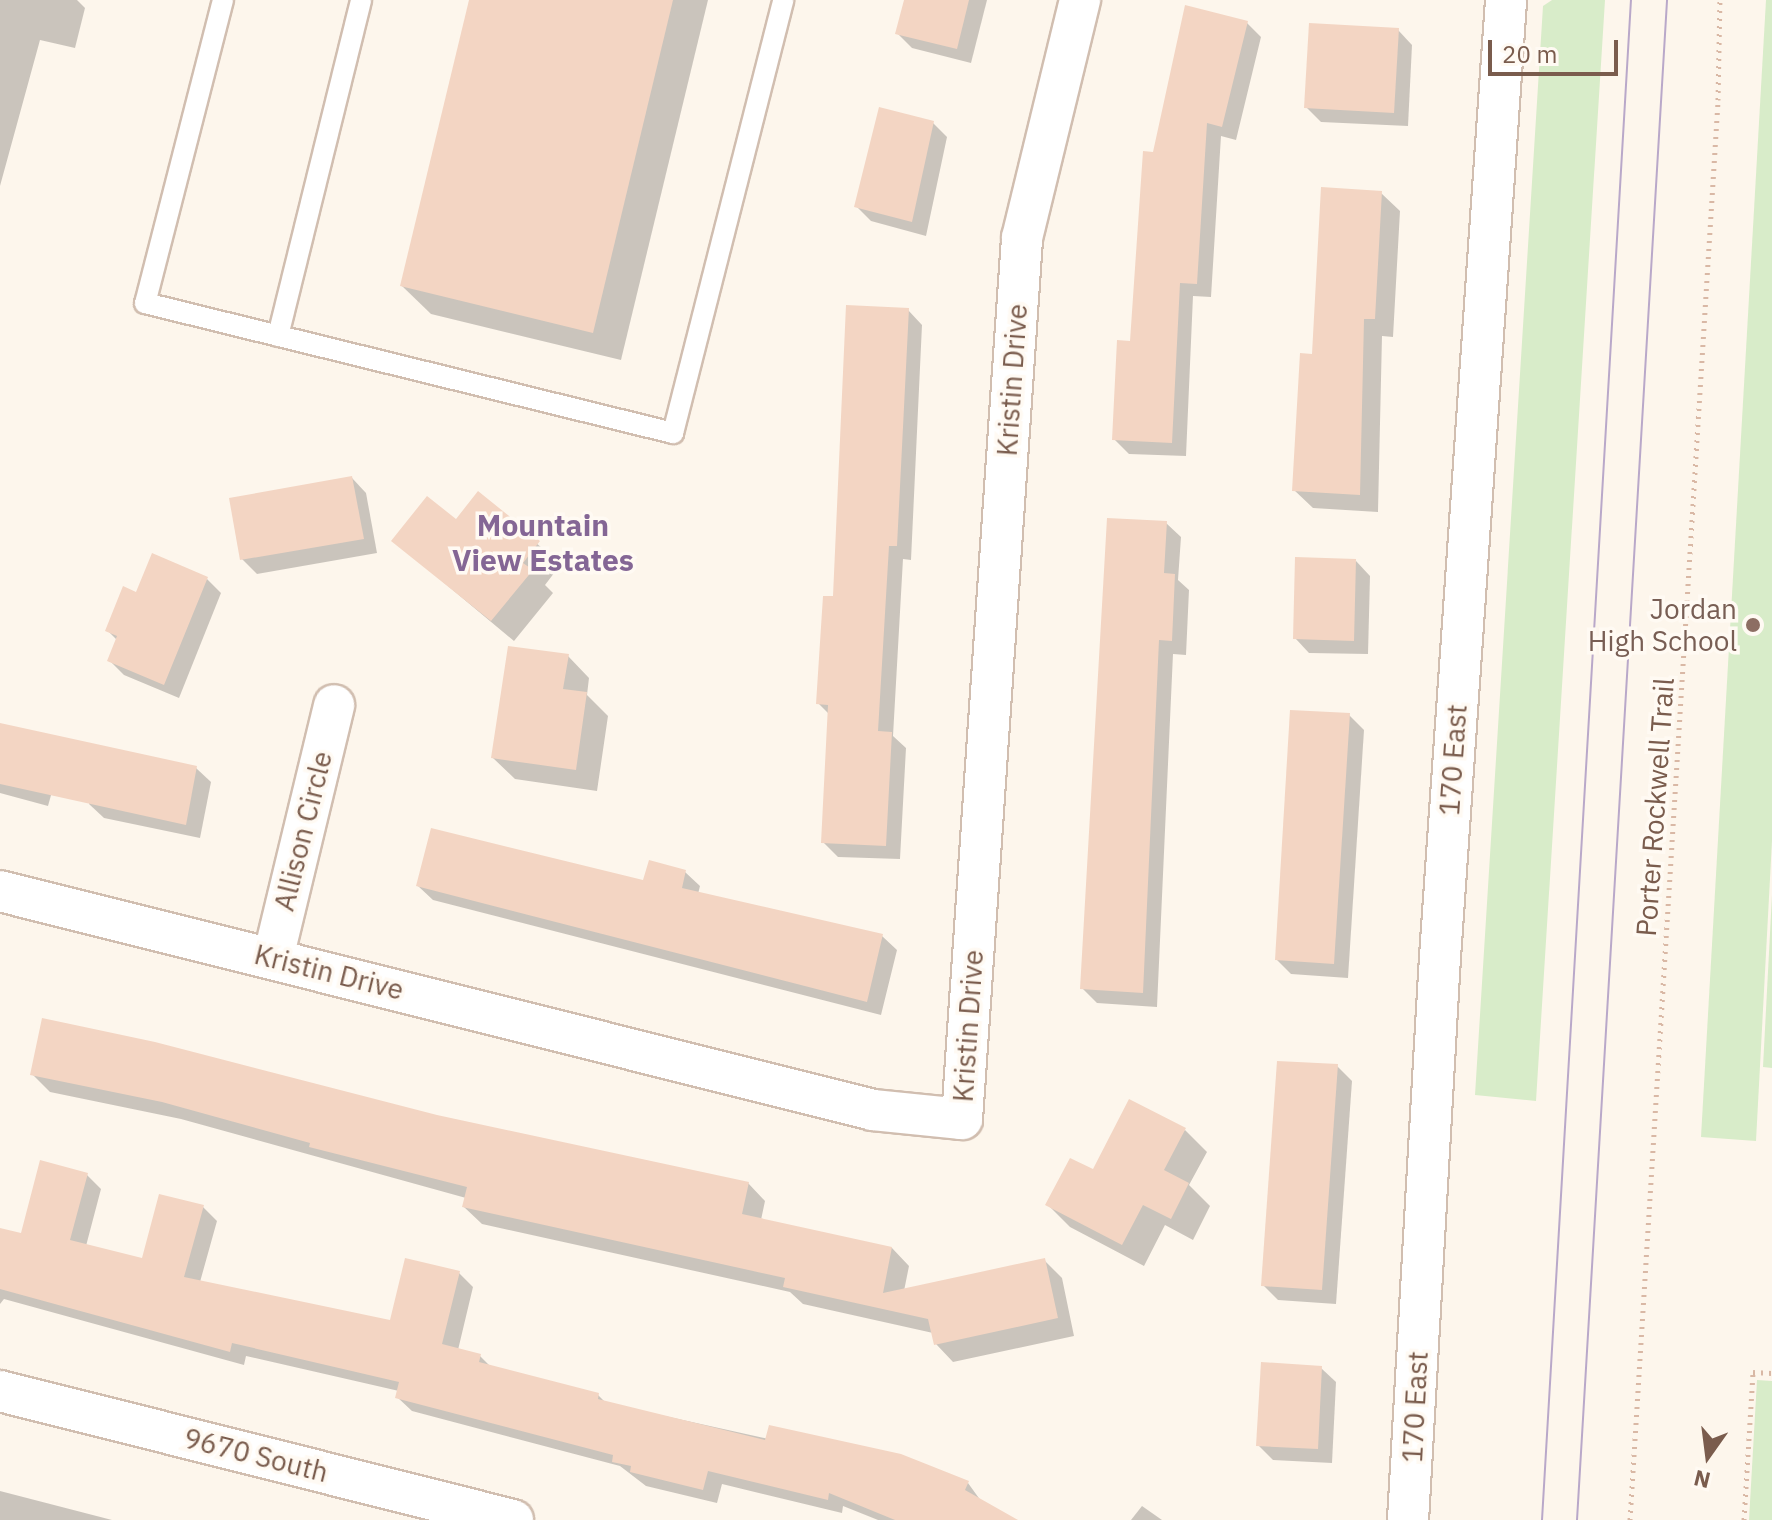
<!DOCTYPE html>
<style>
body{margin:0}
#map{position:relative;width:1772px;height:1520px;overflow:hidden;background:#fdf6ec;font-family:"IBM Plex Sans",sans-serif}
div>[style]{position:absolute}
.green>*{inset:0;background:#d8ecc9}
.shadow>*{inset:0;background:#0003}
.building>*{inset:0;background:#f3d5c3}
.path>*{height:5px;margin-top:-2.5px;transform-origin:0;background:repeating-linear-gradient(90deg,#d9b8a5 0 2px,transparent 0 8px)}
.roads{filter:drop-shadow(2px 0 #d1beb0) drop-shadow(-2px 0 #d1beb0) drop-shadow(0 2px #d1beb0) drop-shadow(0 -2px #d1beb0)}
.service>*{height:20px;margin:-10px;padding:0 10px;transform-origin:10px;border-radius:10px;background:#fff}
.minor>*{height:40px;margin:-20px;padding:0 20px;transform-origin:20px;border-radius:20px;background:#fff}
.tram>*{height:2px;margin:-1px;padding:0 1px;transform-origin:1px;border-radius:1px;background:#b9a8c9}
.dots>*{width:22px;height:22px;translate:-50% -50%;box-sizing:border-box;border:4px solid #fffaf3;border-radius:50%}
span{translate:-50% -50%;white-space:nowrap;text-align:center;line-height:1.15;-webkit-text-stroke:7px #fffaf3;paint-order:stroke}
.street-label{font-size:28px;color:#7a5c4d}
.education-label{font-size:28px;color:#785e54}
.right{translate:-100% -50%;text-align:right}
.neighbourhood-label{font-size:30px;color:#846695;font-weight:700}
.north{position:absolute;left:1668px;top:1416px;width:80px;height:80px;-webkit-text-stroke:6px #fffaf3;paint-order:stroke;rotate:194deg;font-size:22px;font-weight:700;line-height:32px;text-align:center;color:#7a5c4d}
.north::after{content:'';display:block;margin:auto;width:28px;height:36px;background:#7a5c4d;clip-path:polygon(50% 0,100% 100%,50% 72%,0 100%)}
.scale{position:absolute;left:1488px;top:40px;width:130px;height:36px;box-sizing:border-box;border:4px solid #7a5c4d;border-top:0;padding-left:10px;font-size:24px;line-height:28px;white-space:nowrap;color:#7a5c4d;-webkit-text-stroke:6px #fffaf3;paint-order:stroke}
</style>
<div id="map">
<div class="green">
<i style="clip-path:polygon(1552px 0,1605px 0,1536px 1101px,1475px 1095px,1543px 6px)"></i>
<i style="clip-path:polygon(1766px 0,1772px 0,1772px 841px,1756px 1141px,1701px 1137px)"></i>
<i style="clip-path:polygon(1772px 895px,1772px 1068px,1763px 1067px)"></i>
<i style="clip-path:polygon(1757px 1380px,1772px 1381px,1772px 1520px,1749px 1520px)"></i>
</div>
<div class="shadow">
<i style="clip-path:polygon(0 0,77px 0,85px 8px,75px 48px,40px 40px,0 186px)"></i>
<i style="clip-path:polygon(471px 0,708px 0,621px 360px,431px 314px,402px 286px)"></i>
<i style="clip-path:polygon(906px 0,987px 0,971px 63px,912px 48px,897px 33px)"></i>
<i style="clip-path:polygon(1247px 23px,1261px 37px,1236px 140px,1221px 136px,1211px 297px,1193px 296px,1186px 456px,1129px 454px,1114px 439px,1132px 343px,1154px 154px)"></i>
<i style="clip-path:polygon(1398px 30px,1412px 45px,1408px 126px,1321px 122px,1306px 107px)"></i>
<i style="clip-path:polygon(933px 123px,947px 137px,926px 236px,871px 221px,856px 206px)"></i>
<i style="clip-path:polygon(1381px 193px,1400px 211px,1393px 337px,1382px 336px,1378px 512px,1313px 508px,1294px 490px,1314px 356px)"></i>
<i style="clip-path:polygon(908px 310px,922px 325px,911px 560px,903px 559px,893px 736px,906px 748px,900px 859px,838px 857px,823px 842px,829px 714px,818px 703px,835px 598px)"></i>
<i style="clip-path:polygon(352px 478px,366px 493px,377px 553px,257px 574px,242px 559px)"></i>
<i style="clip-path:polygon(478px 494px,561px 564px,545px 585px,553px 593px,514px 641px,394px 541px,456px 522px)"></i>
<i style="clip-path:polygon(1166px 523px,1181px 537px,1178px 580px,1189px 590px,1186px 655px,1173px 654px,1157px 1007px,1097px 1003px,1082px 988px)"></i>
<i style="clip-path:polygon(1356px 561px,1370px 576px,1368px 654px,1309px 653px,1295px 638px)"></i>
<i style="clip-path:polygon(207px 579px,221px 593px,179px 698px,124px 675px,109px 660px,118px 641px,107px 630px,138px 595px)"></i>
<i style="clip-path:polygon(568px 656px,589px 678px,587px 695px,608px 716px,597px 791px,515px 779px,493px 758px)"></i>
<i style="clip-path:polygon(1349px 715px,1364px 730px,1348px 978px,1291px 974px,1277px 960px)"></i>
<i style="clip-path:polygon(0 725px,63px 752px,48px 806px,0 793px)"></i>
<i style="clip-path:polygon(101px 748px,196px 768px,211px 782px,200px 838px,104px 818px,89px 804px)"></i>
<i style="clip-path:polygon(685px 872px,700px 886px,698px 894px,882px 936px,897px 950px,881px 1015px,433px 900px,418px 886px,645px 882px)"></i>
<i style="clip-path:polygon(1337px 1066px,1352px 1081px,1336px 1304px,1278px 1300px,1263px 1285px)"></i>
<i style="clip-path:polygon(32px 1074px,436px 1116px,748px 1183px,765px 1201px,761px 1220px,892px 1248px,909px 1266px,904px 1291px,1045px 1261px,1062px 1278px,1074px 1336px,953px 1362px,936px 1344px,933px 1333px,803px 1304px,790px 1292px,482px 1224px,464px 1207px,466px 1198px,181px 1119px,50px 1092px)"></i>
<i style="clip-path:polygon(1185px 1130px,1207px 1152px,1189px 1185px,1210px 1206px,1193px 1240px,1165px 1225px,1144px 1266px,1070px 1227px,1048px 1205px)"></i>
<i style="clip-path:polygon(87px 1175px,101px 1189px,86px 1246px,143px 1261px,203px 1207px,217px 1221px,200px 1282px,392px 1322px,459px 1273px,473px 1287px,458px 1350px,480px 1356px,492px 1368px,598px 1395px,606px 1403px,968px 1483px,981px 1501px,1014px 1520px,878px 1520px,843px 1506px,842px 1513px,722px 1484px,717px 1503px,646px 1486px,620px 1466px,412px 1411px,397px 1397px,399px 1391px,246px 1356px,244px 1365px,4px 1299px,0 1304px,0 1230px,23px 1236px)"></i>
<i style="clip-path:polygon(1321px 1368px,1336px 1382px,1332px 1463px,1273px 1460px,1258px 1445px)"></i>
<i style="clip-path:polygon(0 1491px,112px 1520px,0 1520px)"></i>
<i style="clip-path:polygon(1142px 1506px,1162px 1520px,1131px 1520px)"></i>
</div>
<div class="building">
<i style="clip-path:polygon(469px 0,673px 0,593px 333px,400px 286px)"></i>
<i style="clip-path:polygon(904px 0,969px 0,957px 49px,895px 34px)"></i>
<i style="clip-path:polygon(1185px 5px,1248px 21px,1222px 127px,1207px 123px,1197px 284px,1180px 283px,1172px 443px,1112px 440px,1117px 340px,1130px 341px,1143px 151px,1153px 152px)"></i>
<i style="clip-path:polygon(1309px 23px,1399px 28px,1394px 113px,1304px 108px)"></i>
<i style="clip-path:polygon(879px 107px,934px 121px,912px 222px,854px 207px)"></i>
<i style="clip-path:polygon(1321px 187px,1382px 191px,1375px 319px,1364px 319px,1360px 495px,1292px 491px,1300px 353px,1312px 354px)"></i>
<i style="clip-path:polygon(846px 305px,909px 308px,897px 546px,889px 546px,878px 731px,892px 732px,886px 846px,821px 843px,828px 705px,816px 704px,823px 596px,833px 596px)"></i>
<i style="clip-path:polygon(352px 476px,364px 539px,240px 560px,229px 498px)"></i>
<i style="clip-path:polygon(478px 491px,540px 541px,523px 563px,533px 570px,491px 621px,391px 541px,427px 496px,456px 519px)"></i>
<i style="clip-path:polygon(1107px 518px,1167px 521px,1164px 573px,1175px 574px,1172px 641px,1159px 640px,1143px 993px,1080px 989px)"></i>
<i style="clip-path:polygon(152px 553px,208px 577px,164px 685px,107px 661px,117px 636px,105px 631px,123px 586px,136px 592px)"></i>
<i style="clip-path:polygon(1295px 557px,1356px 559px,1354px 641px,1293px 639px)"></i>
<i style="clip-path:polygon(508px 646px,569px 654px,563px 689px,587px 692px,576px 770px,491px 758px)"></i>
<i style="clip-path:polygon(1290px 710px,1350px 713px,1334px 964px,1275px 960px)"></i>
<i style="clip-path:polygon(0 723px,197px 766px,186px 825px,0 784px)"></i>
<i style="clip-path:polygon(431px 828px,643px 880px,649px 860px,686px 870px,682px 888px,883px 934px,867px 1002px,416px 886px)"></i>
<i style="clip-path:polygon(42px 1018px,155px 1042px,437px 1115px,749px 1182px,742px 1214px,892px 1247px,883px 1293px,1045px 1258px,1058px 1318px,934px 1345px,928px 1319px,783px 1287px,785px 1278px,462px 1207px,467px 1187px,309px 1147px,310px 1143px,162px 1102px,30px 1075px)"></i>
<i style="clip-path:polygon(1277px 1061px,1338px 1064px,1322px 1290px,1261px 1286px)"></i>
<i style="clip-path:polygon(1129px 1099px,1186px 1128px,1164px 1170px,1189px 1183px,1171px 1219px,1143px 1205px,1122px 1245px,1045px 1205px,1070px 1158px,1093px 1169px)"></i>
<i style="clip-path:polygon(40px 1160px,88px 1173px,70px 1240px,142px 1258px,159px 1194px,204px 1205px,184px 1277px,390px 1320px,405px 1258px,460px 1271px,442px 1344px,481px 1354px,479px 1362px,599px 1393px,598px 1399px,765px 1440px,769px 1425px,901px 1454px,969px 1481px,965px 1490px,1018px 1520px,895px 1520px,829px 1493px,828px 1500px,708px 1471px,703px 1490px,630px 1472px,631px 1466px,612px 1462px,613px 1455px,395px 1398px,399px 1382px,232px 1343px,230px 1352px,0 1289px,0 1228px,21px 1233px)"></i>
<i style="clip-path:polygon(1261px 1362px,1322px 1366px,1318px 1449px,1256px 1446px)"></i>
</div>
<div class="path">
<i style="left:1630px;top:1520px;width:1423px;rotate:-86.45deg"></i>
<i style="left:1718px;top:100px;width:100px;rotate:-88.9deg"></i>
<i style="left:1744px;top:1520px;width:148px;rotate:-86.5deg"></i>
<i style="left:1753px;top:1372px;width:19px;rotate:3deg"></i>
</div>
<div class="roads">
<div class="service">
<i style="left:223px;top:0;width:313px;rotate:104.4deg"></i>
<i style="left:145px;top:303px;width:544px;rotate:13.83deg"></i>
<i style="left:673px;top:433px;width:447px;rotate:-75.7deg"></i>
<i style="left:278px;top:336px;width:346px;rotate:-76.1deg"></i>
</div>
<div class="minor">
<i style="left:0;top:891px;width:900px;rotate:14.08deg"></i>
<i style="left:873px;top:1110px;width:89px;rotate:5.8deg"></i>
<i style="left:962px;top:1119px;width:883px;rotate:-86.1deg"></i>
<i style="left:1022px;top:238px;width:245px;rotate:-76.3deg"></i>
<i style="left:273px;top:958px;width:260px;rotate:-76.4deg"></i>
<i style="left:0;top:1391px;width:529px;rotate:14.12deg"></i>
<i style="left:1408px;top:1520px;width:564px;rotate:-86.75deg"></i>
<i style="left:1440px;top:957px;width:959px;rotate:-86.05deg"></i>
</div>
</div>
<div class="tram">
<i style="left:1542px;top:1520px;width:1523px;rotate:-86.65deg"></i>
<i style="left:1577px;top:1520px;width:1523px;rotate:-86.61deg"></i>
</div>
<div class="dots">
<i style="left:1753px;top:625px;background:#8d6e63"></i>
</div>
<div class="street-label">
<span style="left:1012px;top:380px;rotate:-86deg">Kristin Drive</span>
<span style="left:1453px;top:760px;rotate:-86deg">170 East</span>
<span style="left:1655px;top:807px;rotate:-86deg">Porter Rockwell Trail</span>
<span style="left:303px;top:831px;rotate:-76deg">Allison Circle</span>
<span style="left:329px;top:972px;rotate:14deg">Kristin Drive</span>
<span style="left:968px;top:1026px;rotate:-86deg">Kristin Drive</span>
<span style="left:1415px;top:1407px;rotate:-87deg">170 East</span>
<span style="left:256px;top:1455px;rotate:14deg">9670 South</span>
</div>
<div class="education-label">
<span class="right" style="left:1737px;top:625px">Jordan<br>High School</span>
</div>
<div class="neighbourhood-label">
<span style="left:543px;top:542px">Mountain<br>View Estates</span>
</div>
<div class="north">N</div>
<div class="scale">20 m</div>
</div>
